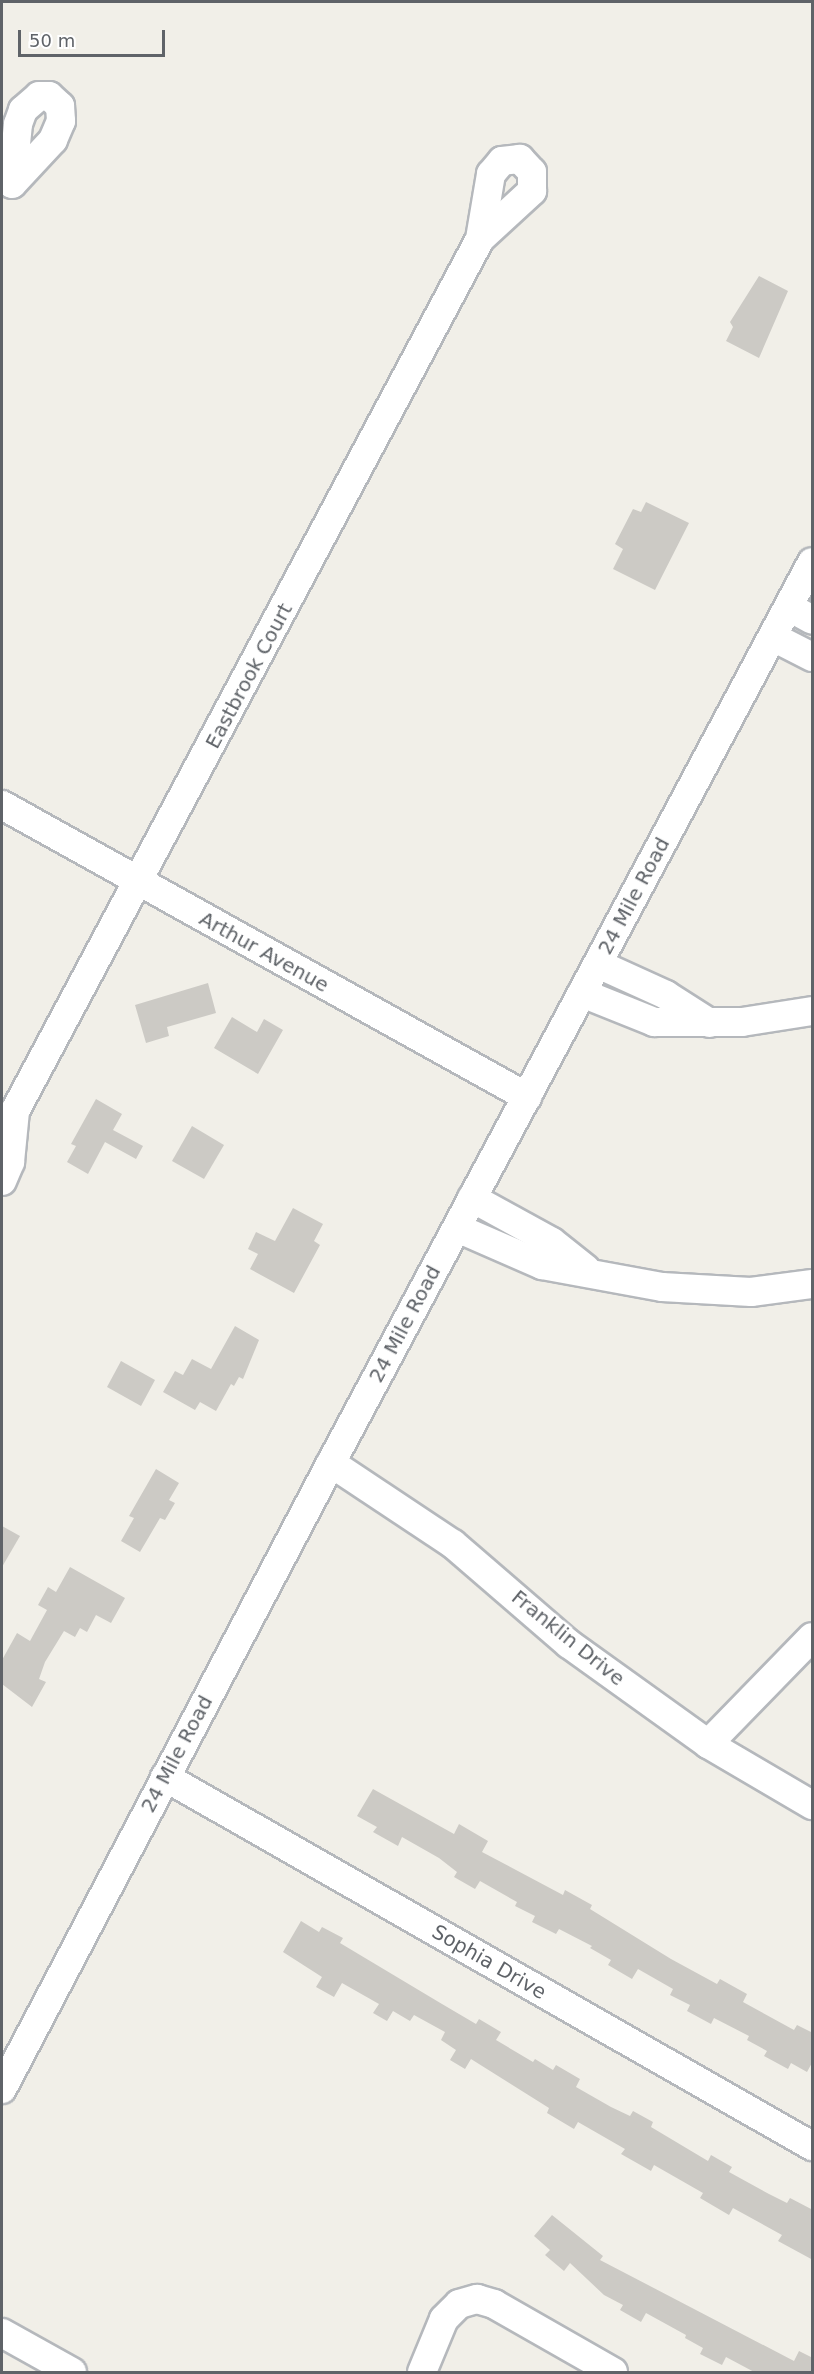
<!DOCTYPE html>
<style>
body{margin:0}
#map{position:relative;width:814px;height:2374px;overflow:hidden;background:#f1efe8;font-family:"DejaVu Sans",sans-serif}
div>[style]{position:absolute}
.building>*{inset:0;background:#cccac5}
.roads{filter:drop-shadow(2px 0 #b5b8bc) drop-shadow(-2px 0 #b5b8bc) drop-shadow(0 2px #b5b8bc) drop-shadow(0 -2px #b5b8bc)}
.minor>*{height:28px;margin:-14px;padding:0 14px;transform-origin:14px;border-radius:14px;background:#fff}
span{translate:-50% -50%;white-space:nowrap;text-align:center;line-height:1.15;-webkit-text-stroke:4.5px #fff;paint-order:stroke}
.street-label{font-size:20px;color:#5f6368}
.frame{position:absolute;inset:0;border:3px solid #5f6368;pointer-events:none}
.scale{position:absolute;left:18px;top:30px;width:147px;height:27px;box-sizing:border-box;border:3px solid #5f6368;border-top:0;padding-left:8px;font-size:18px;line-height:21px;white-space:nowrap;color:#5f6368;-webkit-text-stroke:4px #fff;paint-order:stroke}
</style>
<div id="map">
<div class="building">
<i style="clip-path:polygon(759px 276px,788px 291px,759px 358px,726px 341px,733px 327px,730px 322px)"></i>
<i style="clip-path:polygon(646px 502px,689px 523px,655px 590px,613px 569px,623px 549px,615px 544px,633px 509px,641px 512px)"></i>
<i style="clip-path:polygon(208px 983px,216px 1013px,167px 1027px,169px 1036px,146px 1043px,135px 1005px)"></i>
<i style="clip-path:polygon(232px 1017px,257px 1032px,264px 1019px,283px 1030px,258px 1074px,214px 1048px)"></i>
<i style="clip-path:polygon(96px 1099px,122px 1114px,113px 1130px,143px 1146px,136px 1159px,105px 1142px,88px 1174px,67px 1162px,76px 1146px,71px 1144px)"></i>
<i style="clip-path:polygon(192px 1126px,224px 1145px,204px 1179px,172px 1161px)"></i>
<i style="clip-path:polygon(293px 1208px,323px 1224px,314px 1241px,320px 1245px,294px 1293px,250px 1269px,258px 1254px,248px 1249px,256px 1232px,275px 1241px)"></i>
<i style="clip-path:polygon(235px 1326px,259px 1340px,243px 1379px,239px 1377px,234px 1386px,231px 1384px,216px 1411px,200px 1402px,195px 1410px,163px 1392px,175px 1371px,183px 1375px,192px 1359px,211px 1369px)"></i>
<i style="clip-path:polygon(121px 1361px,155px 1380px,141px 1406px,107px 1387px)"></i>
<i style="clip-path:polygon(156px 1469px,179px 1483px,169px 1500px,175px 1503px,165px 1520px,160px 1518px,140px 1552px,121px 1541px,134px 1518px,129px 1516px)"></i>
<i style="clip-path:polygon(2px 1526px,20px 1536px,2px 1567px)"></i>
<i style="clip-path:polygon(70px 1567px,125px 1598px,111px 1623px,96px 1615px,87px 1632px,80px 1628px,75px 1637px,64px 1631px,45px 1662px,39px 1679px,46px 1682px,32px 1707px,2px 1684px,2px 1660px,17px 1633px,30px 1641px,47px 1610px,38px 1605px,48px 1587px,56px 1592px)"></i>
<i style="clip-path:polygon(373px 1789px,454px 1834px,459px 1824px,488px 1841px,482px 1852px,563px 1895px,565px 1890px,592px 1905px,590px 1909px,671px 1959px,717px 1984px,720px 1979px,747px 1994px,743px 2002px,794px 2030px,797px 2025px,813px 2033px,813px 2061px,807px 2072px,791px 2063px,788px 2069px,764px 2056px,767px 2051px,747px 2040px,749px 2036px,714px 2018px,711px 2024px,687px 2011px,690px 2005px,670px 1995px,673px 1989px,638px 1969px,632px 1979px,608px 1965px,611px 1960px,590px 1948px,592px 1946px,559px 1929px,556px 1934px,532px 1922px,535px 1916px,515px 1906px,517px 1902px,480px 1881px,475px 1889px,454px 1877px,457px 1872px,439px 1858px,402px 1837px,398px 1846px,373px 1832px,377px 1827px,357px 1816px)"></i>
<i style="clip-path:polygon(301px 1921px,319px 1932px,322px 1927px,343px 1938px,340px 1943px,442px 2004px,476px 2024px,479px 2019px,501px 2032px,496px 2040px,533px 2062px,535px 2059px,553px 2070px,556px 2065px,580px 2079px,576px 2087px,611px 2107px,630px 2116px,633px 2111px,653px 2122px,651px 2127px,708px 2161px,711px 2155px,732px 2167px,729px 2172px,769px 2194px,787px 2203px,790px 2198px,813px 2210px,813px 2260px,778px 2241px,782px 2235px,733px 2208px,729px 2215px,700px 2198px,703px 2193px,654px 2165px,651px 2171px,621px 2154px,625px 2149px,578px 2122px,574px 2129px,547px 2113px,549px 2108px,471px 2059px,465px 2069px,450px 2060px,456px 2050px,441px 2040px,445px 2032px,414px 2015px,410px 2021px,393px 2011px,387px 2021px,373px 2013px,379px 2004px,342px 1983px,334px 1997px,316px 1987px,322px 1977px,283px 1952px)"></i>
<i style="clip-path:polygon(552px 2215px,603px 2256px,600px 2260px,794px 2361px,799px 2351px,813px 2358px,813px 2373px,756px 2373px,726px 2357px,722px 2365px,700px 2354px,703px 2348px,685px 2338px,686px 2335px,646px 2313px,641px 2322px,620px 2310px,623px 2305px,604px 2295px,570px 2263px,564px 2271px,545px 2255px,550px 2250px,534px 2236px)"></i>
</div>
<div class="roads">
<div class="minor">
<i style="left:39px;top:96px;width:10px"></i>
<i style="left:49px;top:96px;width:15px;rotate:42deg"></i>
<i style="left:60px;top:106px;width:15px;rotate:86deg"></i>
<i style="left:61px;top:121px;width:21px;rotate:113deg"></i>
<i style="left:53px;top:140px;width:60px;rotate:133deg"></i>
<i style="left:12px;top:184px;width:60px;rotate:-84.3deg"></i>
<i style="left:18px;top:124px;width:15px;rotate:-70deg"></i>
<i style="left:23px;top:110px;width:21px;rotate:-41deg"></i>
<i style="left:789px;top:607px;width:26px;rotate:29deg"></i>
<i style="left:773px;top:637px;width:44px;rotate:27.1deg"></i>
<i style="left:2px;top:805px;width:601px;rotate:29.08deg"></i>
<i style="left:598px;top:964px;width:75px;rotate:24.5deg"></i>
<i style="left:666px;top:995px;width:52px;rotate:32.5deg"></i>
<i style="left:582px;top:993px;width:78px;rotate:21.9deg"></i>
<i style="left:654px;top:1022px;width:88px"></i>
<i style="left:742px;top:1022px;width:71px;rotate:-8.9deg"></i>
<i style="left:2px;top:1122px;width:17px;rotate:-40deg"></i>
<i style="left:15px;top:1111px;width:988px;rotate:-61.93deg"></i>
<i style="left:480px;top:239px;width:71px;rotate:-42.7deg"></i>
<i style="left:532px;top:191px;width:19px;rotate:-90deg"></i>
<i style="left:532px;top:172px;width:18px;rotate:-133deg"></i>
<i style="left:520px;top:159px;width:18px;rotate:174deg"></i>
<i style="left:502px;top:161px;width:17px;rotate:130deg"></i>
<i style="left:491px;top:174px;width:66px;rotate:99.6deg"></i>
<i style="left:2px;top:1181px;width:21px;rotate:-67deg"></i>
<i style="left:10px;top:1162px;width:51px;rotate:-84.4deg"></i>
<i style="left:472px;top:1198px;width:91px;rotate:28.8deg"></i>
<i style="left:552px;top:1242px;width:43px;rotate:38.5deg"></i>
<i style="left:457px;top:1228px;width:93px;rotate:23.5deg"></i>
<i style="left:542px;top:1265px;width:122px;rotate:10.4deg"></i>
<i style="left:662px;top:1287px;width:89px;rotate:3.2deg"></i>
<i style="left:751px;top:1292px;width:62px;rotate:-7.5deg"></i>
<i style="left:331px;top:1463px;width:146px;rotate:33.6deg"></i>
<i style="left:453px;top:1544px;width:153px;rotate:40.8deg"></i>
<i style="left:569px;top:1644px;width:171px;rotate:35.7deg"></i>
<i style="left:708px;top:1744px;width:121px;rotate:30.4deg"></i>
<i style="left:708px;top:1744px;width:149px;rotate:-45.8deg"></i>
<i style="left:165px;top:1777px;width:745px;rotate:29.7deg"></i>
<i style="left:2px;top:2089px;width:707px;rotate:-62.28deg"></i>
<i style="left:331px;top:1463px;width:1021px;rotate:-61.9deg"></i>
<i style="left:2px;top:2333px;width:80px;rotate:29.1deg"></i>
<i style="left:422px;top:2372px;width:57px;rotate:-67.5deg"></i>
<i style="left:444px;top:2319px;width:21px;rotate:-45deg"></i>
<i style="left:459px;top:2304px;width:19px;rotate:-16deg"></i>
<i style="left:477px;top:2299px;width:18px;rotate:16deg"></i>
<i style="left:494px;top:2304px;width:137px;rotate:29.7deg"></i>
</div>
</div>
<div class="street-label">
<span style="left:249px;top:676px;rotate:-62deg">Eastbrook Court</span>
<span style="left:634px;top:896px;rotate:-62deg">24 Mile Road</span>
<span style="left:264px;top:952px;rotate:29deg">Arthur Avenue</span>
<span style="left:405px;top:1324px;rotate:-62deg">24 Mile Road</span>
<span style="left:568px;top:1638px;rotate:39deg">Franklin Drive</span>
<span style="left:177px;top:1754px;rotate:-62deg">24 Mile Road</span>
<span style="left:489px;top:1962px;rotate:30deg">Sophia Drive</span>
</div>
<div class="frame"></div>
<div class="scale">50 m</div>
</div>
